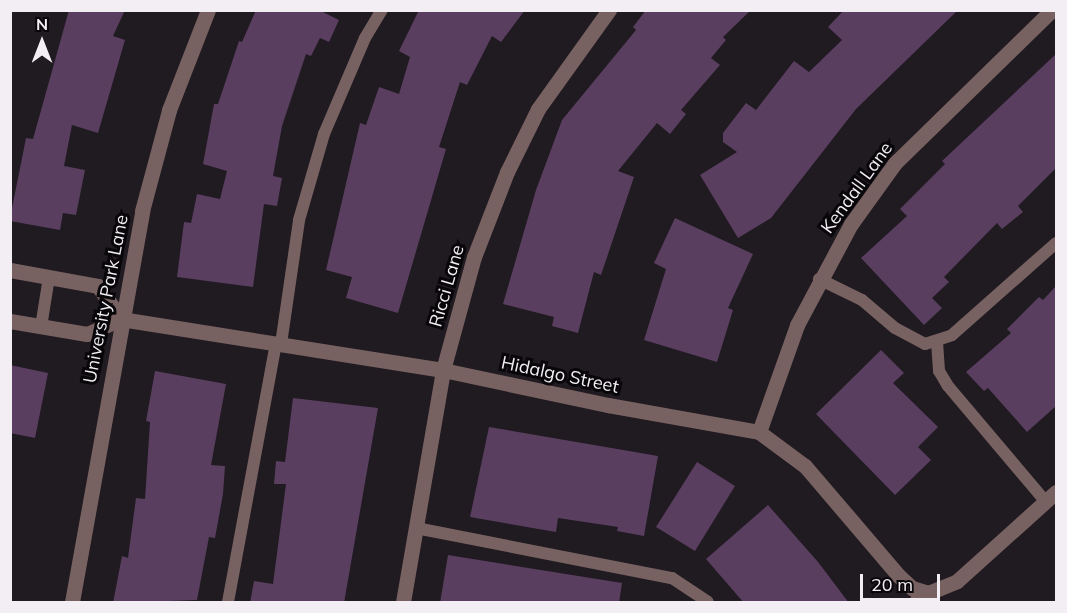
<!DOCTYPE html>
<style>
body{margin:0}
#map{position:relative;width:1067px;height:613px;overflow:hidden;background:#201a21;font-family:Mulish,sans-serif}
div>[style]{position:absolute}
.building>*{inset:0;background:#593e5f}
.lane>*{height:12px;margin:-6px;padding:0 6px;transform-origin:6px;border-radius:6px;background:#786261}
.street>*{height:15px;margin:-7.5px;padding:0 7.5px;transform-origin:7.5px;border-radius:7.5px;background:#786261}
span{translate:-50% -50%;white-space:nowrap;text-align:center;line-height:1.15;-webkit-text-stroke:6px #080609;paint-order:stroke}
.street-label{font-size:18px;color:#f2eef3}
.frame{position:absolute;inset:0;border:12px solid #f2eef3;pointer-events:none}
.north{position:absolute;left:12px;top:12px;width:60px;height:60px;-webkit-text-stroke:4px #080609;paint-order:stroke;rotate:0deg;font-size:16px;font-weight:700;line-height:24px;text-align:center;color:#f2eef3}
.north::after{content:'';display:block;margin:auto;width:21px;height:27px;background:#f2eef3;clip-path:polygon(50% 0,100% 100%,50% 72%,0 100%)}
.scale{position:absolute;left:860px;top:574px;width:80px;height:27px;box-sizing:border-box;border:3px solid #f2eef3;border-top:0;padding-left:8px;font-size:18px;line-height:21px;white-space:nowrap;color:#f2eef3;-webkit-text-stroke:4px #080609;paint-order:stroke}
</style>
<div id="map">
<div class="building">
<i style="clip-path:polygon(69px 10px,125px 10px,113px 36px,125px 40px,98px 133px,72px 125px,64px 166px,85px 170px,76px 215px,63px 213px,60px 230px,10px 221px,10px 218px,26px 138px,33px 139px)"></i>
<i style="clip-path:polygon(256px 10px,319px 10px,339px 20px,329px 42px,320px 38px,311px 56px,306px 54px,282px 126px,273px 176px,282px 178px,277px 206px,264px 204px,253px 287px,177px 277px,184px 222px,191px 223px,197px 194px,220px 199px,227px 171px,203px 164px,214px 104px,218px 104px,239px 41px,242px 42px)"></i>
<i style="clip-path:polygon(419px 10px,525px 10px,501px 42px,492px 36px,467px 85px,460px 82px,439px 147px,446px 149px,398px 313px,346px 298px,352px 277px,326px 270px,360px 123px,366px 125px,379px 87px,399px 94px,410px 57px,399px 51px)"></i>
<i style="clip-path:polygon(646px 10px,751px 10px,723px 37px,726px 40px,711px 58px,720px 65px,681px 110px,686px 114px,670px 134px,657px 123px,618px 171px,634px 177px,601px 275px,594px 272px,578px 333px,552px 326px,554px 317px,503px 304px,536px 190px,562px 120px,636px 30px,633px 27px)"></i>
<i style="clip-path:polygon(844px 10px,958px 10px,856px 109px,771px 218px,738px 238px,700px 175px,737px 152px,723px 142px,723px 133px,746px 103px,756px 110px,794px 61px,809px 72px,842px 40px,828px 27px)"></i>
<i style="clip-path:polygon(1056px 54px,1056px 168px,1018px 206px,1023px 212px,1002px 229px,997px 223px,944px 277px,949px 282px,932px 298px,942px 308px,924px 325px,861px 258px,907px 216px,900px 209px,945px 164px,942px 161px)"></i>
<i style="clip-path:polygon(675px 218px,753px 254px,728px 308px,733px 310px,717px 362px,644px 340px,666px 269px,654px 263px)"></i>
<i style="clip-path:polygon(1056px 286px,1056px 406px,1027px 432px,988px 388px,984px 391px,966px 372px,1011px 333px,1007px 329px,1039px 297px,1043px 300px)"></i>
<i style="clip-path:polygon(881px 350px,904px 373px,893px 383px,938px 427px,918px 447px,931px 460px,895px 495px,816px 414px)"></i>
<i style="clip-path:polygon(10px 365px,48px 373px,35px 438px,10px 433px)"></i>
<i style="clip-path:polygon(155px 371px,226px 384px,211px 465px,225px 466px,223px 494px,215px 538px,209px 537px,197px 600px,113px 603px,122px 556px,128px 558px,136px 498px,145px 499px,150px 422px,146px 421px)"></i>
<i style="clip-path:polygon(293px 398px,378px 408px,344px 603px,250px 603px,254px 581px,273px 584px,286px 484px,274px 484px,276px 461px,285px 462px)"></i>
<i style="clip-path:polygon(489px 427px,658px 456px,644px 536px,617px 531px,618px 527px,558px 518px,556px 532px,470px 517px)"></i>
<i style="clip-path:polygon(697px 462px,735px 486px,695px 551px,656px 527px)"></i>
<i style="clip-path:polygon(768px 505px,818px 562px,849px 603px,744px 603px,706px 559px)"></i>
<i style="clip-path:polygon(448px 555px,622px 583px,619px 603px,440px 603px)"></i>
</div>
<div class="lane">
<i style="left:819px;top:279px;width:48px;rotate:26deg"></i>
<i style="left:862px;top:300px;width:43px;rotate:40.3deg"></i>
<i style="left:895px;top:328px;width:34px;rotate:28deg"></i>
<i style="left:925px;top:344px;width:28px;rotate:-18deg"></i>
<i style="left:952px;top:335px;width:139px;rotate:-41.5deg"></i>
<i style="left:41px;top:327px;width:51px;rotate:-80.9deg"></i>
<i style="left:937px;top:342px;width:29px;rotate:86deg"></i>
<i style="left:939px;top:371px;width:17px;rotate:59deg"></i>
<i style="left:948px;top:386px;width:152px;rotate:49.8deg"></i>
<i style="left:281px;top:344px;width:125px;rotate:-81.7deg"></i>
<i style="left:299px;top:220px;width:90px;rotate:-73.8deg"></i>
<i style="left:324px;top:134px;width:104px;rotate:-66.9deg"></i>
<i style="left:365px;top:38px;width:33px;rotate:-59deg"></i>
<i style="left:416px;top:528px;width:261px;rotate:11.1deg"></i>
<i style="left:672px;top:578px;width:43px;rotate:33.7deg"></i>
<i style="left:228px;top:602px;width:262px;rotate:-79.5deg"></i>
<i style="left:916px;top:602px;width:12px;rotate:-81deg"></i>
</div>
<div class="street">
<i style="left:10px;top:270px;width:89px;rotate:10.3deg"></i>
<i style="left:98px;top:286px;width:40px;rotate:55.1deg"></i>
<i style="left:10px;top:321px;width:78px;rotate:9.6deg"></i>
<i style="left:87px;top:334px;width:37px;rotate:-24deg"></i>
<i style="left:121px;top:319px;width:326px;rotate:9deg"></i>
<i style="left:443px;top:370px;width:169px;rotate:12deg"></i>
<i style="left:608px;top:405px;width:153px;rotate:10.1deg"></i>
<i style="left:759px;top:432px;width:57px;rotate:36.5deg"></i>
<i style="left:805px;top:466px;width:145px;rotate:49.5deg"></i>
<i style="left:899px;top:576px;width:18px;rotate:43deg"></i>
<i style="left:912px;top:588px;width:17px;rotate:17deg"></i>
<i style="left:928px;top:593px;width:31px;rotate:-22deg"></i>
<i style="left:957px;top:581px;width:133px;rotate:-42deg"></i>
<i style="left:759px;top:432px;width:114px;rotate:-70.4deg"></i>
<i style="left:797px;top:325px;width:115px;rotate:-61.9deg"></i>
<i style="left:851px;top:224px;width:75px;rotate:-54.2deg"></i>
<i style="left:895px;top:163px;width:219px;rotate:-44.3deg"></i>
<i style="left:72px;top:602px;width:397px;rotate:-79.8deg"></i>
<i style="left:142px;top:211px;width:105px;rotate:-75deg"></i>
<i style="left:169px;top:110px;width:107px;rotate:-68.7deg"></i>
<i style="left:403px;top:602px;width:235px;rotate:-80.2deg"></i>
<i style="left:443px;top:370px;width:117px;rotate:-74.7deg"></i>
<i style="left:474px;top:257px;width:91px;rotate:-68.8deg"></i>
<i style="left:507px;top:172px;width:70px;rotate:-63.8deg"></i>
<i style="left:538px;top:109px;width:122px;rotate:-54.4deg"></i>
</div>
<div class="street-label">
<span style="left:857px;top:188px;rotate:-54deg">Kendall Lane</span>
<span style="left:447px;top:286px;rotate:-74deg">Ricci Lane</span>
<span style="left:106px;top:299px;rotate:-79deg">University Park Lane</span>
<span style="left:560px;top:375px;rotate:12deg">Hidalgo Street</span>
</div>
<div class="frame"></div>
<div class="north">N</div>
<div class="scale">20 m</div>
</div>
